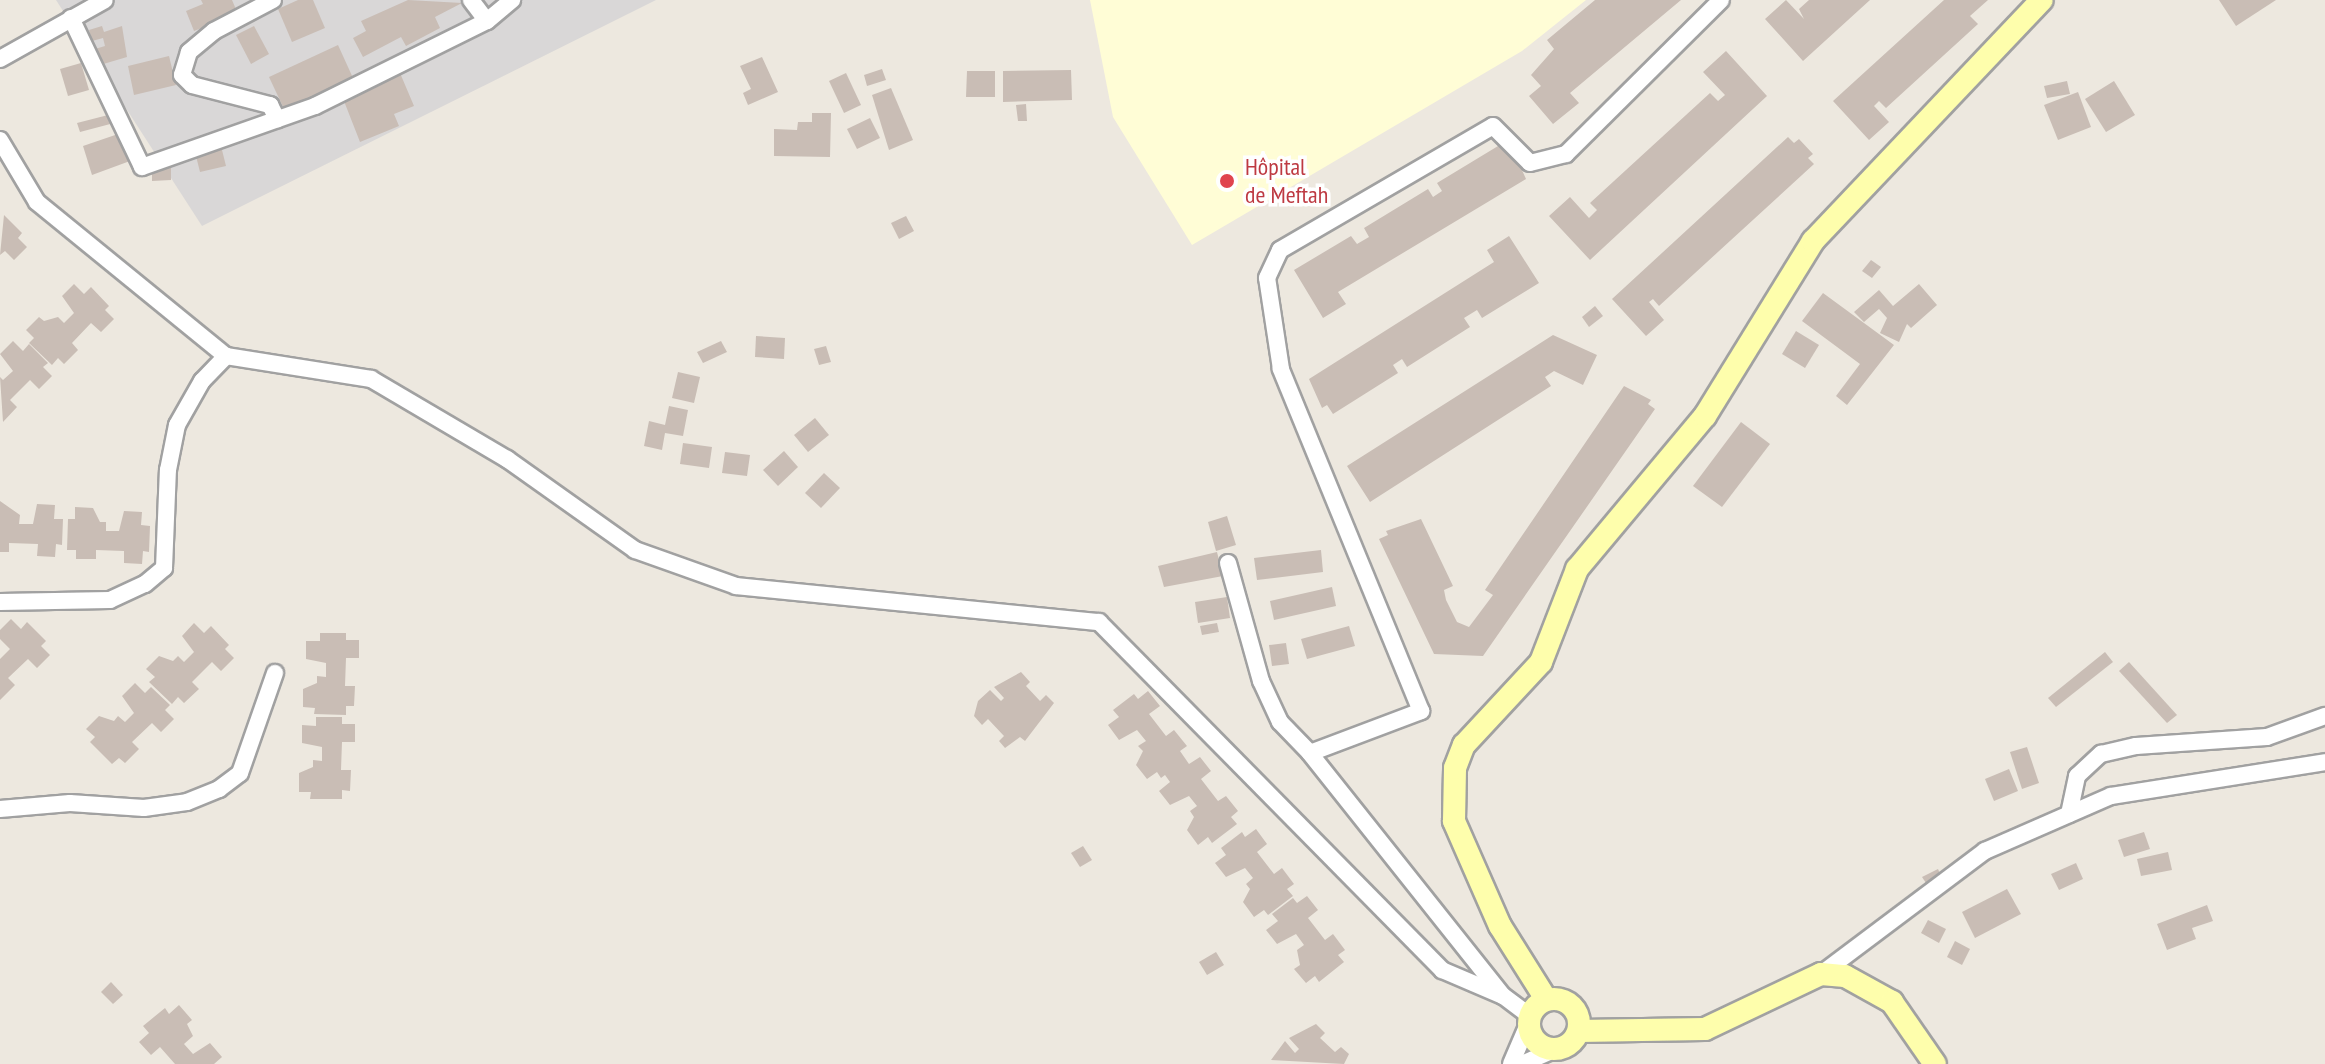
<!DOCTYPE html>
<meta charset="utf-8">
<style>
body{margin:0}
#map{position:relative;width:2325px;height:1064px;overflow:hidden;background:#ede8df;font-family:"PT Sans Narrow",sans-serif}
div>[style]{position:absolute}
.residential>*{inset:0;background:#d9d7d7}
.education>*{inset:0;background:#fffdd6}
.building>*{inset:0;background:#c9bdb5}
.roads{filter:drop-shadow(2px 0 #a1a1a1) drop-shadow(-2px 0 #a1a1a1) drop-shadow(0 2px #a1a1a1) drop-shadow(0 -2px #a1a1a1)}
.minor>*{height:16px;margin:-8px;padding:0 8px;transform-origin:8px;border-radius:8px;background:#fff}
.secondary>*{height:22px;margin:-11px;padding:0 11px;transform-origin:11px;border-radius:11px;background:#fefeac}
.secondary>.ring{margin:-11px;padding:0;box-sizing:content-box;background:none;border:22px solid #fefeac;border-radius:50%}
.dots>*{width:22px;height:22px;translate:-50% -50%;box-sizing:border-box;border:4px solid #fff;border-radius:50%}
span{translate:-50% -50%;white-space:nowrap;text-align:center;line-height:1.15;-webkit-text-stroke:7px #fff;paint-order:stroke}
.health-label{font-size:24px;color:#be3a42}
.left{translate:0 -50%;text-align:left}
</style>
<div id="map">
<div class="residential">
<i style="clip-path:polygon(56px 0,656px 0,202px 226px)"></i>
</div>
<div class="education">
<i style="clip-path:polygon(1090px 0,1586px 0,1522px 51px,1192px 245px,1113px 117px)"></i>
</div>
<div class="building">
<i style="clip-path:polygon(201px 0,232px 0,238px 14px,194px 31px,186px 11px,203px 4px)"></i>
<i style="clip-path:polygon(298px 0,313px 0,325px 28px,292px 42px,278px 9px)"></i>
<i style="clip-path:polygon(408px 0,462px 3px,435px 17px,440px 28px,406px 46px,401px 37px,363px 57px,353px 38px,366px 31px,361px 21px)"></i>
<i style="clip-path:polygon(1595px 0,1681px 0,1570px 93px,1579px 103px,1553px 124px,1529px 96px,1541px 86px,1531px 75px,1554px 49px,1547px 40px)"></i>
<i style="clip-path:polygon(1786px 0,1804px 19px,1799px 9px,1809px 0,1870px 0,1803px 61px,1765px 19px)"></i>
<i style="clip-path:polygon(1944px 0,1988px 0,1970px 16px,1978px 24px,1886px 108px,1879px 101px,1874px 106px,1889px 122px,1869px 140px,1833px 101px)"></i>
<i style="clip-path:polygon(2219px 0,2276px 0,2236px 26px)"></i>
<i style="clip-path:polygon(102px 26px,104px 32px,122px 26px,127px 57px,100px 65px,95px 49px,105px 46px,103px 38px,92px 41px,89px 30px)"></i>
<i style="clip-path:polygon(254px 26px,269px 54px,251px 64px,236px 35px)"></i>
<i style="clip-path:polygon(338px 45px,353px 78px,285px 111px,269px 77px)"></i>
<i style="clip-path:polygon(1726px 51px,1767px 96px,1590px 260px,1549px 216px,1570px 197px,1589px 218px,1597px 210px,1590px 203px,1710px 93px,1718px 101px,1725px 95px,1703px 72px)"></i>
<i style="clip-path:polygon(169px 56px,176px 85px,134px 95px,128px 66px)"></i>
<i style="clip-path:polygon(762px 57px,778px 92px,748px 105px,743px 93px,751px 89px,740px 66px)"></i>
<i style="clip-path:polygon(81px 63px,89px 90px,68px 96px,60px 69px)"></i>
<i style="clip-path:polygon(882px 69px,886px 80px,867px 86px,864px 75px)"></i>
<i style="clip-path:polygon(1071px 70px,1072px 100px,1003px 102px,1003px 71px)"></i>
<i style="clip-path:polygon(967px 71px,995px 71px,995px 97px,966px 97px)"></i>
<i style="clip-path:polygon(400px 73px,414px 106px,394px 114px,399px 126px,360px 142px,342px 96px)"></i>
<i style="clip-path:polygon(846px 73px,861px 105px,844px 113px,829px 81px)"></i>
<i style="clip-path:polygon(2067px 81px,2070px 94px,2047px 98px,2044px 86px)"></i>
<i style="clip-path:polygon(2114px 81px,2135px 115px,2106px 132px,2085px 99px)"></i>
<i style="clip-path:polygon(891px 88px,913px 140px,889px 150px,872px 95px)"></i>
<i style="clip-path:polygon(2078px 92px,2091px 127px,2058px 140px,2044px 105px)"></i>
<i style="clip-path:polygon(1026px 104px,1027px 121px,1018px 121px,1016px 105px)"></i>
<i style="clip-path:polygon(812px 113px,831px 113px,830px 157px,774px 156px,774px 129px,797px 130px,798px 122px,812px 122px)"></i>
<i style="clip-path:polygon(112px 114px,114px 123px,80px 132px,77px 123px)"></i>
<i style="clip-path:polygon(870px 118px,880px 138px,857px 149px,847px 129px)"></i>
<i style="clip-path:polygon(121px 133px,130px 161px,92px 175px,83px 146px)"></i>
<i style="clip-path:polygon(1788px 137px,1794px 143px,1799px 139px,1813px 154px,1808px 158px,1814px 164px,1659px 306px,1653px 299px,1649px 302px,1664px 320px,1646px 336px,1612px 299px)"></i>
<i style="clip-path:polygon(1503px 143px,1508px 153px,1513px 150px,1526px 179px,1338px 292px,1346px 304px,1323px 318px,1294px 270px,1351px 236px,1357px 244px,1369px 237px,1364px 228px,1428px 189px,1433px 197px,1442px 191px,1437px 183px)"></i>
<i style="clip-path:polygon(221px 146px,226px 166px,200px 172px,195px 152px)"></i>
<i style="clip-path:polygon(152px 168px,171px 168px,171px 180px,152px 181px)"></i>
<i style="clip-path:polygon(4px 215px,22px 233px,18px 238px,27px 247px,14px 260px,5px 251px,0 255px)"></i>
<i style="clip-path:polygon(906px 216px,914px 231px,899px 239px,891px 223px)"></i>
<i style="clip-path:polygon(1509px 236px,1539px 283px,1482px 318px,1477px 310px,1464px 318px,1470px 327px,1407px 367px,1402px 359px,1393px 365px,1398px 373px,1333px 414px,1327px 405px,1322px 408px,1309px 379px,1494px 262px,1487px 250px)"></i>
<i style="clip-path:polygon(1871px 260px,1881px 267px,1872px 278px,1862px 271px)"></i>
<i style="clip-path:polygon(74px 284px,84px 294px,91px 287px,109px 306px,105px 310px,114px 319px,101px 332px,91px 323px,72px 343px,78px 350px,64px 364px,58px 358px,52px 365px,29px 343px,34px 338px,26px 330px,39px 317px,44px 321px,58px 317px,64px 323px,74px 313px,62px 296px)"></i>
<i style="clip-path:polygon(1919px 284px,1937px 305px,1911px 328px,1907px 324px,1899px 342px,1880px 333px,1887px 318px,1879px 309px,1864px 322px,1854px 312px,1879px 290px,1893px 306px)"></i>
<i style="clip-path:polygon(1823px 293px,1894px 345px,1847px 405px,1836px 396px,1860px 364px,1802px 321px)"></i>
<i style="clip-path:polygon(1595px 306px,1603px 316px,1589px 327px,1582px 317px)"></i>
<i style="clip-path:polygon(1796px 331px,1819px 345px,1805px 368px,1782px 354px)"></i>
<i style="clip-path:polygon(1553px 335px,1597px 355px,1583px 385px,1554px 371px,1545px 377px,1551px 386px,1370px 502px,1347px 466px)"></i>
<i style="clip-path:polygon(756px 336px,785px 338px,784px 359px,755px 357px)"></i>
<i style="clip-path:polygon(13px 341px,23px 351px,29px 344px,48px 363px,43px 367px,52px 376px,39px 389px,30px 380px,10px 400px,17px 407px,3px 422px,0 377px,3px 380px,13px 371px,0 354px)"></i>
<i style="clip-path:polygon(721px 341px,727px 352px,703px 363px,697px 352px)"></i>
<i style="clip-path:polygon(826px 346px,831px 362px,819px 365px,814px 349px)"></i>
<i style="clip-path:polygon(678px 372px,700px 377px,694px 403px,672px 398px)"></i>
<i style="clip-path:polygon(1624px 386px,1651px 400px,1648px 404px,1655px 409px,1483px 656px,1434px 654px,1379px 539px,1388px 535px,1386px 531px,1421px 519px,1453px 586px,1444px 590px,1446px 600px,1457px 622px,1469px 627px,1493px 595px,1485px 590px)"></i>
<i style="clip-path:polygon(669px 406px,688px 410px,683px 436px,665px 433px,662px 450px,644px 446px,649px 421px,665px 425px)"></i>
<i style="clip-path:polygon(815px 418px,829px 435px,808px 452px,794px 435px)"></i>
<i style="clip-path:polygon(1741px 422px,1770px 444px,1722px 507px,1693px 486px)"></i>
<i style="clip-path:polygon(683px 443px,712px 447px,709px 468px,680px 464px)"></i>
<i style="clip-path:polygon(784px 451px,798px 467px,778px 486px,763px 470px)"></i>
<i style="clip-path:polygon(725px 452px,750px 455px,747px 476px,722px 473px)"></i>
<i style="clip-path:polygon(824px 473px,840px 488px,821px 508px,805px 493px)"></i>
<i style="clip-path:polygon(0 501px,20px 515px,19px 524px,33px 524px,37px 504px,55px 505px,54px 519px,63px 519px,62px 545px,56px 544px,55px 557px,37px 556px,38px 544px,9px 543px,9px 552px,0 552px)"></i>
<i style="clip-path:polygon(75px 507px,93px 508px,100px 522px,106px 522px,106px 531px,119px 531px,124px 511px,142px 512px,141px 525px,150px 526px,149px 552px,143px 551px,142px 564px,124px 563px,124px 551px,96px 550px,96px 559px,76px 559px,76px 550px,67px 550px,68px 519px,75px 519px)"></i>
<i style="clip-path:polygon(1227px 516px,1236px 545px,1216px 551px,1208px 522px)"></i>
<i style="clip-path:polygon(1321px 550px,1323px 572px,1257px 580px,1254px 558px)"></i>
<i style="clip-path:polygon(1217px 552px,1223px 576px,1164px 587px,1158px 566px)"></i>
<i style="clip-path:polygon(1332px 587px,1336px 606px,1274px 620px,1270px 601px)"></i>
<i style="clip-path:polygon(1227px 597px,1230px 618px,1198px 623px,1195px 602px)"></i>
<i style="clip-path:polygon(11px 619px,21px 629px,27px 622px,46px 641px,41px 646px,50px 655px,37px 668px,28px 659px,8px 678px,15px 685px,0 700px,0 659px,10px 649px,0 639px,0 630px)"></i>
<i style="clip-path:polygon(194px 623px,204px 633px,211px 626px,229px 645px,225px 649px,234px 658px,221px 671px,212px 662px,192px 682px,199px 689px,184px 703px,178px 697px,172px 704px,149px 682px,155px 677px,146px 669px,159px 656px,173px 661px,178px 656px,184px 662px,194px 652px,182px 636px)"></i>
<i style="clip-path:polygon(1217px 623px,1219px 632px,1202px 635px,1200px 626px)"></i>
<i style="clip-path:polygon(1349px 626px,1355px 646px,1307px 659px,1301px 639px)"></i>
<i style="clip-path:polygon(320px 633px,346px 633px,346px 640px,359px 640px,359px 658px,346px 658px,345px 686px,355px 686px,354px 706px,346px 706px,346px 715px,314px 714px,315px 708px,303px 707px,303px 689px,317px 683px,317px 676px,326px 677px,326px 663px,306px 659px,306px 641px,320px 641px)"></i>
<i style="clip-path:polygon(1286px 643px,1289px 664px,1272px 666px,1269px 645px)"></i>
<i style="clip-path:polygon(2105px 652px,2113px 662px,2056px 707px,2048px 698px)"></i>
<i style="clip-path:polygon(2129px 662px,2177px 715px,2167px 723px,2119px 671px)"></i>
<i style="clip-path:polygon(1021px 672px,1030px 682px,1026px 686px,1040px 701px,1046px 695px,1054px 703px,1025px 741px,1020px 737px,1005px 748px,999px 741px,1004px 736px,988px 719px,982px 725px,974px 716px,978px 701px,990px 690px,1001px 701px,1004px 698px,994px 687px)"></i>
<i style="clip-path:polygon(135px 683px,145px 693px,151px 687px,170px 705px,165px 710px,174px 719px,161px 732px,152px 723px,132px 742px,139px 749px,125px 763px,119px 758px,112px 764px,90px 742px,95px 737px,86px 729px,99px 716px,114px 721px,118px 716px,125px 722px,134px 713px,122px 696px)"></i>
<i style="clip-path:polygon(1148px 691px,1160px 706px,1149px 714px,1166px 736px,1174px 730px,1187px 746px,1180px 751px,1189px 764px,1200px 757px,1211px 771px,1201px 779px,1218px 801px,1226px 796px,1238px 811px,1231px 817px,1237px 824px,1212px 843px,1208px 837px,1198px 845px,1187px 830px,1194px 817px,1190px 811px,1197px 806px,1189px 796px,1170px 805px,1159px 791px,1170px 782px,1165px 775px,1161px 778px,1157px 772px,1147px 779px,1136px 765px,1143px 751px,1138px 746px,1146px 741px,1137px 730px,1119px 740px,1108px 725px,1119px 717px,1113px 710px,1134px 694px,1138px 699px)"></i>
<i style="clip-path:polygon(316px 717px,342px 717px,342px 724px,355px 724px,355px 742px,342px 742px,341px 770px,351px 770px,350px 791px,342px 790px,342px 799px,310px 799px,311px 792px,299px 792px,299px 773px,313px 767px,313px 760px,322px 761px,322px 747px,302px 743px,302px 725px,316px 726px)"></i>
<i style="clip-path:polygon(2027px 747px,2039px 783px,2022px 789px,2010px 752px)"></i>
<i style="clip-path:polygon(2009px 769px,2018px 791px,1994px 801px,1985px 779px)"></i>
<i style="clip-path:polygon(1256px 829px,1267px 844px,1257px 852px,1274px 874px,1282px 868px,1294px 884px,1287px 889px,1293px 896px,1268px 915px,1264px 910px,1254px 917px,1243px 902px,1250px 889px,1246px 884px,1253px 878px,1245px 868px,1226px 877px,1215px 863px,1226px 855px,1221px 848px,1242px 832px,1245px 837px)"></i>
<i style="clip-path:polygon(2144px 832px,2150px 849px,2124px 857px,2118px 840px)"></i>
<i style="clip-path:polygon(1083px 846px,1092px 860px,1080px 867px,1071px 853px)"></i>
<i style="clip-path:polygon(2168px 852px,2172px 870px,2141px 876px,2137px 859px)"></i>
<i style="clip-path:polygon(2076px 863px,2083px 879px,2059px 890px,2051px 874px)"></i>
<i style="clip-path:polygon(1938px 869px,1941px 876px,1926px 883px,1922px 877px)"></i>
<i style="clip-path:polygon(2007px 889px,2021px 914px,1975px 938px,1962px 912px)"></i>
<i style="clip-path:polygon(1307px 896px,1318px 910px,1308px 918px,1325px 940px,1333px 934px,1345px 950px,1338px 955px,1344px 962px,1319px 982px,1315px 976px,1306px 983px,1294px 969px,1300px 965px,1297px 950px,1304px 945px,1296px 934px,1277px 944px,1266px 930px,1278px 921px,1272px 914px,1293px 898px,1297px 903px)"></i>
<i style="clip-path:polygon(2207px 905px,2213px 921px,2192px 928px,2196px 939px,2167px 950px,2157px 924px)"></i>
<i style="clip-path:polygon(1928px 920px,1946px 929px,1939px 943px,1921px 933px)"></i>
<i style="clip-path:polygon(1955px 941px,1970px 949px,1962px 965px,1947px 957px)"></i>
<i style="clip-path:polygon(1216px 952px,1224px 965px,1207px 975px,1199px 962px)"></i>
<i style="clip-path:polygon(111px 982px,123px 995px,113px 1004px,101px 992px)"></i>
<i style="clip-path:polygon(179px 1005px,192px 1020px,187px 1024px,193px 1036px,184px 1044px,193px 1054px,210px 1043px,222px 1057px,214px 1064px,175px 1064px,160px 1047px,151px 1055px,139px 1042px,149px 1033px,143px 1026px,165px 1008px,169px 1014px)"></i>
<i style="clip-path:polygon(1316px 1024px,1325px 1033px,1320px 1038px,1335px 1052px,1341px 1047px,1349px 1054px,1344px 1064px,1271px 1060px,1285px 1041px,1295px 1053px,1299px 1049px,1289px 1038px)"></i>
</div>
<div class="roads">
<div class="minor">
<i style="left:273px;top:0;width:67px;rotate:152.3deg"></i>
<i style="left:214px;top:31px;width:33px;rotate:140deg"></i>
<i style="left:189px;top:52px;width:24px;rotate:107deg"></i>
<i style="left:182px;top:75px;width:14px;rotate:45deg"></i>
<i style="left:192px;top:85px;width:81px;rotate:14.4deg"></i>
<i style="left:270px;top:105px;width:16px;rotate:63deg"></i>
<i style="left:471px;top:0;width:26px;rotate:53deg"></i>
<i style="left:71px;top:18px;width:165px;rotate:64.5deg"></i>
<i style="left:142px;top:167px;width:183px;rotate:-19.4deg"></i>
<i style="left:315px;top:106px;width:192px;rotate:-26.3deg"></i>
<i style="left:487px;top:21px;width:33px;rotate:-40deg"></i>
<i style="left:0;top:59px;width:120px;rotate:-29.3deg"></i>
<i style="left:0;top:140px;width:72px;rotate:59.2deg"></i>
<i style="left:37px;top:202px;width:244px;rotate:39.2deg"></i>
<i style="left:1228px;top:563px;width:123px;rotate:74.4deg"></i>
<i style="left:1261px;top:681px;width:45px;rotate:65.1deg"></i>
<i style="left:1280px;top:722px;width:43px;rotate:45.9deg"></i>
<i style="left:0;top:602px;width:110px;rotate:-1deg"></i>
<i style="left:110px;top:600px;width:38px;rotate:-25deg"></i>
<i style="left:145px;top:584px;width:25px;rotate:-40deg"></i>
<i style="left:164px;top:568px;width:98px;rotate:-87.7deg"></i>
<i style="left:168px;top:470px;width:46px;rotate:-78.7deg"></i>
<i style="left:177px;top:425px;width:51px;rotate:-60.4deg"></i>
<i style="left:202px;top:381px;width:35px;rotate:-46deg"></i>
<i style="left:226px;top:356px;width:147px;rotate:9deg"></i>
<i style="left:371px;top:379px;width:158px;rotate:30.5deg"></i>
<i style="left:507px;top:459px;width:157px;rotate:35.4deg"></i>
<i style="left:635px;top:550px;width:107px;rotate:19.6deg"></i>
<i style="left:736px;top:586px;width:365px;rotate:5.7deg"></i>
<i style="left:1099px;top:622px;width:489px;rotate:45.4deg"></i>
<i style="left:1442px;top:970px;width:66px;rotate:23.1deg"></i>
<i style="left:0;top:809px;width:70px;rotate:-4.9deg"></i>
<i style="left:70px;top:803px;width:74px;rotate:3.9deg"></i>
<i style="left:144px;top:808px;width:43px;rotate:-7.9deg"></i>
<i style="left:187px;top:802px;width:35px;rotate:-22deg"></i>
<i style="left:219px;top:789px;width:26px;rotate:-37deg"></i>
<i style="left:240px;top:773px;width:106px;rotate:-70.7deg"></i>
<i style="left:2069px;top:814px;width:39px;rotate:-78deg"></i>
<i style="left:2077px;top:776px;width:33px;rotate:-43deg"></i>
<i style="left:2101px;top:754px;width:36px;rotate:-13deg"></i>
<i style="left:2136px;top:746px;width:131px;rotate:-3.9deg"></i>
<i style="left:2267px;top:737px;width:62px;rotate:-19.9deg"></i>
<i style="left:1821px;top:974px;width:205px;rotate:-36.9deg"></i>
<i style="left:1985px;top:851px;width:137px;rotate:-23.6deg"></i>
<i style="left:2111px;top:796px;width:217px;rotate:-9deg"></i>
<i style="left:1530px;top:1016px;width:34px;rotate:-143deg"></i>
<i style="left:1503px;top:996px;width:310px;rotate:-128.5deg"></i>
<i style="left:1310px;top:753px;width:119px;rotate:-20.7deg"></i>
<i style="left:1421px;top:711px;width:370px;rotate:-112.3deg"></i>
<i style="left:1281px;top:369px;width:92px;rotate:-98.7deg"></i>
<i style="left:1267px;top:278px;width:31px;rotate:-65deg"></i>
<i style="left:1280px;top:250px;width:246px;rotate:-30.2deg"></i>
<i style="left:1493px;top:126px;width:52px;rotate:45deg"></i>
<i style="left:1530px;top:163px;width:37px;rotate:-14deg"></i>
<i style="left:1566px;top:154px;width:218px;rotate:-44.8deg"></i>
<i style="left:1511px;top:1064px;width:46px;rotate:-66.8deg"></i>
<i style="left:1522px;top:1064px;width:36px;rotate:-24deg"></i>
</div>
<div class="secondary">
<i class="ring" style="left:1529px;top:999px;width:28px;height:28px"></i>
<i style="left:1546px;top:999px;width:86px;rotate:-122.2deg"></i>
<i style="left:1500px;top:926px;width:115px;rotate:-113.7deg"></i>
<i style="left:1454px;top:821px;width:53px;rotate:-88.9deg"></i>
<i style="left:1455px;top:768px;width:25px;rotate:-69deg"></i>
<i style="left:1464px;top:745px;width:113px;rotate:-47.1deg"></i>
<i style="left:1541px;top:662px;width:100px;rotate:-68.8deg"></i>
<i style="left:1577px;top:569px;width:199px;rotate:-50.1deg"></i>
<i style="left:1705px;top:416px;width:206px;rotate:-58.3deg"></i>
<i style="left:1813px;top:241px;width:332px;rotate:-46.5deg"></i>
<i style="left:1579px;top:1031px;width:126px;rotate:-0.9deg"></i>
<i style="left:1705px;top:1029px;width:128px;rotate:-25.4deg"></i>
<i style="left:1821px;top:974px;width:24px;rotate:5deg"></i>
<i style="left:1845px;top:976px;width:54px;rotate:29deg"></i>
<i style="left:1892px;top:1002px;width:75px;rotate:55.3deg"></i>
</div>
</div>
<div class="dots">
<i style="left:1227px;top:181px;background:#e0444e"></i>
</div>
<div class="health-label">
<span class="left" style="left:1245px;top:181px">Hôpital<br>de Meftah</span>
</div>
</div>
